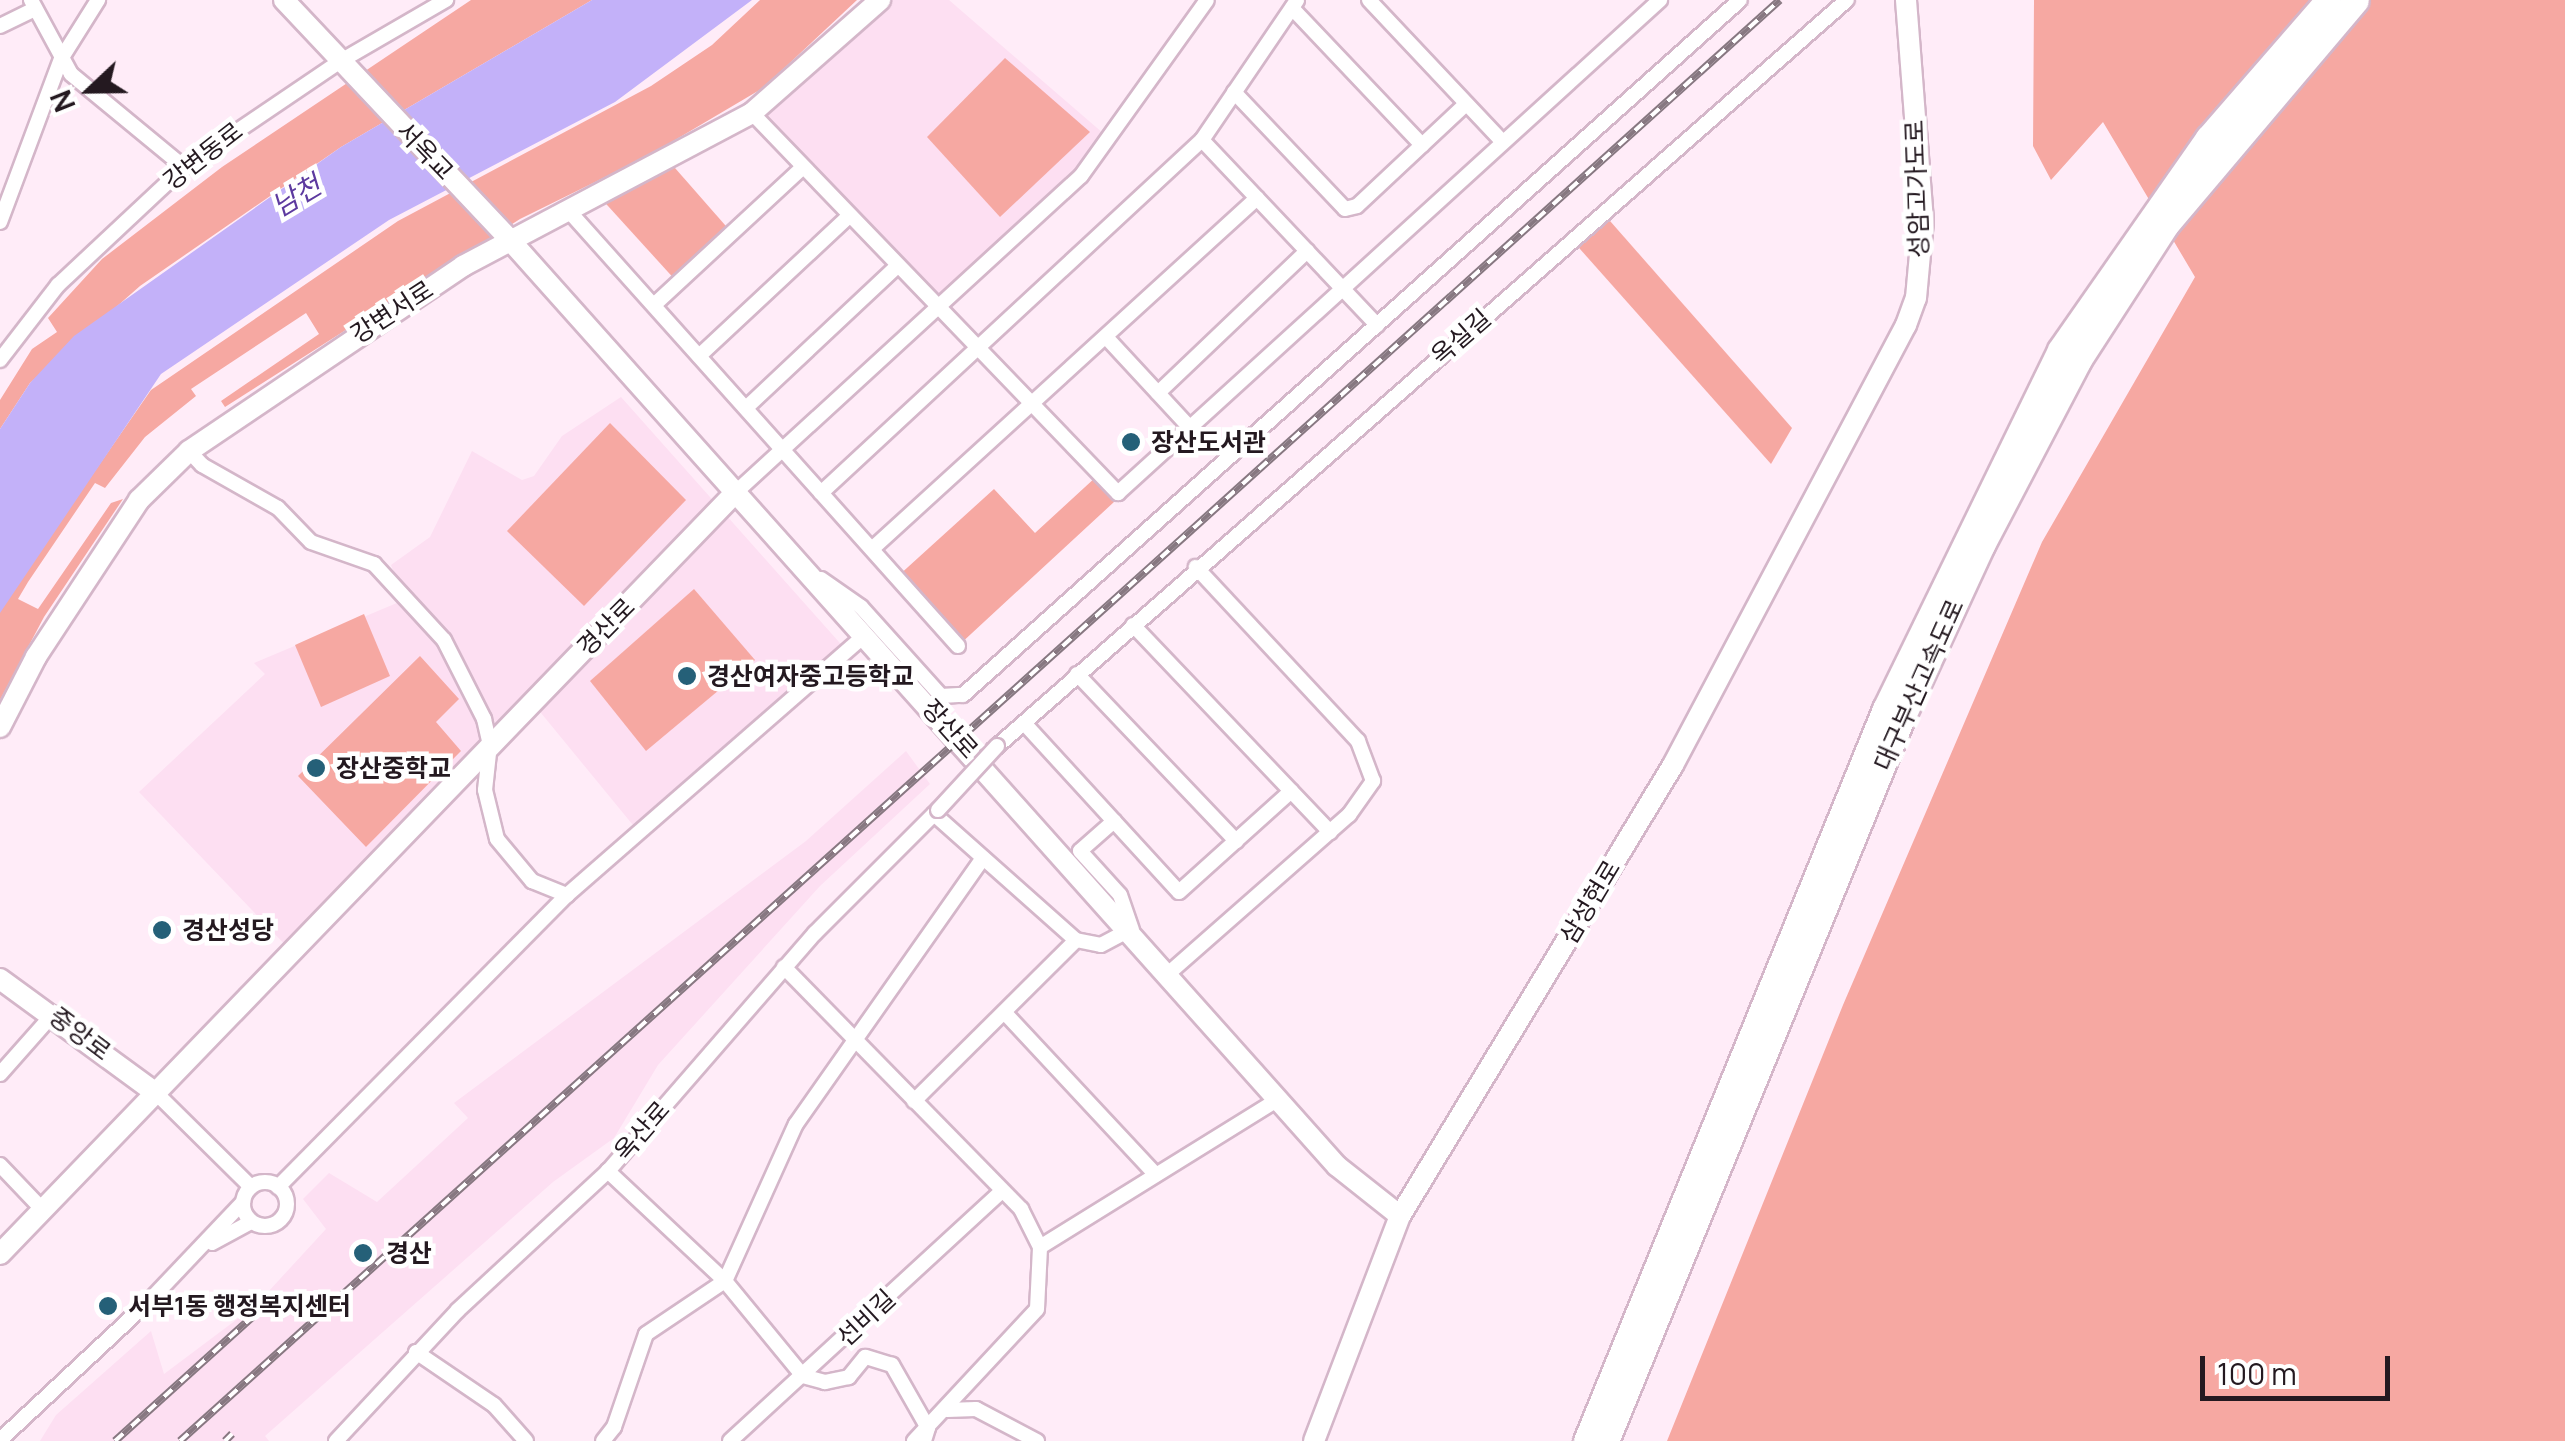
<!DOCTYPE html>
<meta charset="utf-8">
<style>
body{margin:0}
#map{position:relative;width:2565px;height:1441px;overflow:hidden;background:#ffecf8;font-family:Manrope,"Noto Sans KR",sans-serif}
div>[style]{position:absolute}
.built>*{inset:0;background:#fddff2}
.green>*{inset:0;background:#f6a8a2}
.water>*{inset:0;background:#c3b1f9}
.roads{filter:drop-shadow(2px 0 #d4b6c9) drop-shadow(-2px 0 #d4b6c9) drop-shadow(0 2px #d4b6c9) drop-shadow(0 -2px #d4b6c9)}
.street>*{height:14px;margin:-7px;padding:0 7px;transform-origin:7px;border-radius:7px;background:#fff}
.street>.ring{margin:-7px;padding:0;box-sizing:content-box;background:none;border:14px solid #fff;border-radius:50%}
.secondary>*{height:20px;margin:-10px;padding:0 10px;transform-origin:10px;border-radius:10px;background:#fff}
.highway>*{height:25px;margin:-12.5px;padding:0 12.5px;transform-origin:12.5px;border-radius:12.5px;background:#fff}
.rail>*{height:8px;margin-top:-4px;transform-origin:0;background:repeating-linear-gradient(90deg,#fff 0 11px,#877881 0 22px);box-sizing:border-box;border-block:2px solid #877881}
.bridges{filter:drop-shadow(2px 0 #d4b6c9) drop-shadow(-2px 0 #d4b6c9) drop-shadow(0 2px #d4b6c9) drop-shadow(0 -2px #d4b6c9)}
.street-bridge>*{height:14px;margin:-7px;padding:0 7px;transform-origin:7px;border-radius:7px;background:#fff}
.dots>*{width:28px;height:28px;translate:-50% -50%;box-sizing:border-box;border:5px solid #fff;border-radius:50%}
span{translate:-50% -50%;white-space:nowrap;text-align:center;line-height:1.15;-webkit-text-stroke:9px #fff;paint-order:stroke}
.street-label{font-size:25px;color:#241920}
.poi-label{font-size:25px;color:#241920;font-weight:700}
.left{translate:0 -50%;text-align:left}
.water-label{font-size:28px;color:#5d3a9f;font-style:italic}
.north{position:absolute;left:40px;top:40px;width:100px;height:100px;-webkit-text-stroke:8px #fff;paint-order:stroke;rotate:248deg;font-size:28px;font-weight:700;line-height:40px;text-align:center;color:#241920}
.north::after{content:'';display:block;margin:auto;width:35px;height:45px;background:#241920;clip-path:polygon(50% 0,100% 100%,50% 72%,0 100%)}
.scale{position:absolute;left:2200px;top:1356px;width:190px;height:45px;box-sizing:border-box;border:5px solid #241920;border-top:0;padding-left:12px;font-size:30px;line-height:35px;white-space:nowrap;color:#241920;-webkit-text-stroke:8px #fff;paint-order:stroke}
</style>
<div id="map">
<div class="built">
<i style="clip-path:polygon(880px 0,949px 0,1111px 140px,935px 306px,752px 113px)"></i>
<i style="clip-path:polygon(621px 397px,847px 651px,637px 830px,532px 702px,500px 733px,485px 719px,490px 744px,293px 953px,139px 792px,265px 674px,254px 663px,404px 600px,391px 565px,430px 537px,472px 451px,522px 480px,534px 476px,562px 436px)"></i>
<i style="clip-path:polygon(906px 751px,930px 784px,820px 886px,658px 1065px,614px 1138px,553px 1182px,265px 1436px,269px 1441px,40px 1441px,56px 1415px,151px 1331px,164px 1374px,256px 1305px,326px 1229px,303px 1199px,329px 1173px,377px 1202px,468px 1118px,454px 1103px,806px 841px)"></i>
</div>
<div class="green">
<i style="clip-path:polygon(471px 0,592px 0,341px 147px,140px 286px,30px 383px,0 429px,0 400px,32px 349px,57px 332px,48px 318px,102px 259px,222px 167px)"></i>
<i style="clip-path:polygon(760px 0,857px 0,763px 88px,648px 156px,520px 219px,225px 407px,221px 401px,319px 334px,306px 313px,191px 389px,196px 396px,145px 437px,105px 488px,95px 483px,28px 582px,18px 599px,38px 609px,111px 503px,123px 499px,44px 617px,0 700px,0 608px,151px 390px,398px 221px,651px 86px,712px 45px)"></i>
<i style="clip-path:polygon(2034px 0,2565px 0,2565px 1441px,1667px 1441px,1843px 1005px,2042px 542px,2195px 277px,2103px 122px,2051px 180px,2033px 146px)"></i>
<i style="clip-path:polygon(1005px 58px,1090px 132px,1000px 217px,927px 137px)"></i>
<i style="clip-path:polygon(668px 160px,732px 233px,678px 283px,598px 195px)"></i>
<i style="clip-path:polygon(1603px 213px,1792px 428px,1771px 464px,1572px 240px)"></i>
<i style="clip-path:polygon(610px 423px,686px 500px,584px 606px,507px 531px)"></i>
<i style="clip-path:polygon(1097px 476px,1127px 490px,958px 646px,897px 577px,994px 489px,1035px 533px)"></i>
<i style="clip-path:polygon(694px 589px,755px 660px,646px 751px,590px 681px)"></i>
<i style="clip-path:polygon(364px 614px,390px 676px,321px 707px,295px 645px)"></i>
<i style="clip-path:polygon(420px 656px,459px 699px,436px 722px,461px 751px,366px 847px,298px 776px)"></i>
</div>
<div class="water">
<i style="clip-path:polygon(592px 0,752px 0,615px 102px,389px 220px,161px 374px,0 613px,0 429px,30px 383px,74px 336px,341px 147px)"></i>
</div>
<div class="roads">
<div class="street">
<i style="left:31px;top:0;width:84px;rotate:61.6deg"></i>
<i style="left:71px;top:74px;width:146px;rotate:39.5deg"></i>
<i style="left:1369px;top:0;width:194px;rotate:46.7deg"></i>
<i style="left:1292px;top:8px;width:189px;rotate:46.5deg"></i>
<i style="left:0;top:26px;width:39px;rotate:-26deg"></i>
<i style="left:1234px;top:92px;width:161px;rotate:46.5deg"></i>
<i style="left:1345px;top:209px;width:12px;rotate:-14deg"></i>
<i style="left:1357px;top:206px;width:149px;rotate:-43.1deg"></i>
<i style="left:752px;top:113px;width:528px;rotate:46.08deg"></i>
<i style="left:1118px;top:493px;width:733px;rotate:-42.29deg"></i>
<i style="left:1202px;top:140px;width:255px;rotate:46.6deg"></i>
<i style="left:568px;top:210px;width:585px;rotate:48.19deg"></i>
<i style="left:0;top:222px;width:174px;rotate:-69.5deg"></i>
<i style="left:61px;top:59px;width:70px;rotate:-57.9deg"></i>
<i style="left:654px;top:305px;width:203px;rotate:-42.8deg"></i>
<i style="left:1106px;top:337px;width:127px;rotate:47.2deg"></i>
<i style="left:699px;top:356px;width:205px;rotate:-43deg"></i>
<i style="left:0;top:360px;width:95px;rotate:-52.3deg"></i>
<i style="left:58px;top:285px;width:173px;rotate:-43.1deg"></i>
<i style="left:184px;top:167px;width:187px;rotate:-34.1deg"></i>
<i style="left:339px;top:62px;width:124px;rotate:-30.1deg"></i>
<i style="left:1158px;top:393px;width:206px;rotate:-43.6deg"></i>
<i style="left:746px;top:408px;width:207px;rotate:-43.2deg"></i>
<i style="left:189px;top:451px;width:19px;rotate:47deg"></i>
<i style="left:202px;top:465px;width:87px;rotate:29.5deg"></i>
<i style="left:278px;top:508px;width:47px;rotate:45.9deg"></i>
<i style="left:311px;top:542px;width:67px;rotate:19.2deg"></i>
<i style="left:374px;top:564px;width:103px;rotate:47.4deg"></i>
<i style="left:444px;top:640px;width:89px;rotate:63.1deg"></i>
<i style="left:484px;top:719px;width:26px;rotate:77deg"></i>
<i style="left:490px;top:744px;width:46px;rotate:96.2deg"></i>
<i style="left:485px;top:790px;width:50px;rotate:76.2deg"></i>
<i style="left:497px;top:839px;width:55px;rotate:50.2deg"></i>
<i style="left:532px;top:881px;width:38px;rotate:22deg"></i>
<i style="left:735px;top:493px;width:469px;rotate:-42.5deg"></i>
<i style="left:1081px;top:176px;width:216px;rotate:-54.4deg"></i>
<i style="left:821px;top:493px;width:519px;rotate:-42.82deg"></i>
<i style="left:1202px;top:140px;width:169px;rotate:-55.8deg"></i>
<i style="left:872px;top:549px;width:521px;rotate:-42.36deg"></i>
<i style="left:821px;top:579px;width:49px;rotate:35deg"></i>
<i style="left:861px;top:607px;width:120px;rotate:48deg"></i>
<i style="left:941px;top:696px;width:22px;rotate:-3deg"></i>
<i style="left:963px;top:695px;width:1042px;rotate:-41.81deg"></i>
<i style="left:1133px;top:625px;width:286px;rotate:46.4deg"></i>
<i style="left:1077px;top:674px;width:231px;rotate:46.4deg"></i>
<i style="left:1024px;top:723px;width:229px;rotate:47.5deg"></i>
<i style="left:1179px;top:892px;width:151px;rotate:-42deg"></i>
<i style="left:994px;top:749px;width:1135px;rotate:-41.29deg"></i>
<i style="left:934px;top:814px;width:190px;rotate:41.6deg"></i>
<i style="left:1076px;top:940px;width:25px;rotate:11deg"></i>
<i style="left:1101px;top:945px;width:32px;rotate:-28deg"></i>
<i style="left:1114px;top:821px;width:45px;rotate:138.6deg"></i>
<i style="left:1080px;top:851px;width:59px;rotate:47.7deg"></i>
<i style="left:1120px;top:895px;width:37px;rotate:71deg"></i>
<i style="left:784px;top:967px;width:339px;rotate:45.6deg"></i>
<i style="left:1021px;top:1209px;width:42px;rotate:63.4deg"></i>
<i style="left:1040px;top:1247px;width:281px;rotate:-31.8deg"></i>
<i style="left:1169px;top:973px;width:240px;rotate:-41.3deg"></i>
<i style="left:1349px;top:815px;width:42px;rotate:-54.8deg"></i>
<i style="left:1373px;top:781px;width:43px;rotate:-110.6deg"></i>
<i style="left:1358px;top:741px;width:238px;rotate:-133deg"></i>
<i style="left:1005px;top:1013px;width:221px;rotate:47deg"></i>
<i style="left:0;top:1074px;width:81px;rotate:-48.5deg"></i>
<i style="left:157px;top:1094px;width:132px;rotate:44.7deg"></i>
<i style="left:914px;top:1101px;width:228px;rotate:-44.8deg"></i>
<i style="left:0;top:1165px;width:62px;rotate:46.3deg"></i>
<i class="ring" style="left:243px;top:1182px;width:30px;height:30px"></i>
<i style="left:278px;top:1187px;width:411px;rotate:-45.3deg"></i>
<i style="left:567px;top:895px;width:395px;rotate:-41.1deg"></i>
<i style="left:212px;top:1243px;width:44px;rotate:-28.3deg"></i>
<i style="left:416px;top:1352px;width:94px;rotate:34.2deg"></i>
<i style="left:494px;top:1405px;width:48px;rotate:48.4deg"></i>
<i style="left:947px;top:1410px;width:29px;rotate:-2deg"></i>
<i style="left:976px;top:1409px;width:69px;rotate:27.7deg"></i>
<i style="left:0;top:1440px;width:207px;rotate:-43deg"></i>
<i style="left:151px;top:1299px;width:134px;rotate:-46.5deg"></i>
<i style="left:336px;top:1441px;width:179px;rotate:-47deg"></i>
<i style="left:458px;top:1310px;width:205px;rotate:-42.8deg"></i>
<i style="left:608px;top:1171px;width:315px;rotate:-49deg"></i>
<i style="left:815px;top:933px;width:174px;rotate:-45deg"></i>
<i style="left:603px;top:1441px;width:18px;rotate:-52deg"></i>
<i style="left:614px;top:1427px;width:98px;rotate:-71deg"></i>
<i style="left:646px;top:1334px;width:95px;rotate:-33.9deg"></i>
<i style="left:725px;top:1281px;width:161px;rotate:-136.8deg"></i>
<i style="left:730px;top:1441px;width:367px;rotate:-42.6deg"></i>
<i style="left:914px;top:1441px;width:180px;rotate:-47deg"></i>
<i style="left:1037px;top:1309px;width:62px;rotate:-87.2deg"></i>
<i style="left:924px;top:1441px;width:14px;rotate:-73deg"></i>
<i style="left:928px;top:1428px;width:73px;rotate:-119.7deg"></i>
<i style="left:892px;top:1365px;width:28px;rotate:-163deg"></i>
<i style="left:865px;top:1357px;width:26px;rotate:129deg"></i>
<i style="left:849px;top:1377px;width:25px;rotate:168deg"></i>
<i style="left:825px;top:1382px;width:23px;rotate:-165deg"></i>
<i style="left:803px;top:1376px;width:123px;rotate:-129.4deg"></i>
<i style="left:725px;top:1281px;width:172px;rotate:-65.7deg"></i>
<i style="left:796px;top:1124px;width:325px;rotate:-54.9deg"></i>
</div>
<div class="secondary">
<i style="left:284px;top:0;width:328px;rotate:46.7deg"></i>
<i style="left:509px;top:239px;width:1243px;rotate:48.23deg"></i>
<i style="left:1337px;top:1166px;width:80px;rotate:38.4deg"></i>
<i style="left:0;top:727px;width:79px;rotate:-62.8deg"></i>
<i style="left:36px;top:657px;width:188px;rotate:-56.7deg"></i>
<i style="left:139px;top:500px;width:70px;rotate:-44.4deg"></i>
<i style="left:189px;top:451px;width:331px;rotate:-34deg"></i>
<i style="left:463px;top:266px;width:327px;rotate:-27.9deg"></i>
<i style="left:752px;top:113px;width:171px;rotate:-41.4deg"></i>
<i style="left:0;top:979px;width:195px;rotate:36.2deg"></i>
<i style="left:0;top:1254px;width:1058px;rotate:-46deg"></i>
<i style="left:1314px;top:1441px;width:241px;rotate:-69.1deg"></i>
<i style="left:1400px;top:1216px;width:527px;rotate:-58.81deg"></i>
<i style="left:1673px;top:765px;width:498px;rotate:-62.1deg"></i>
<i style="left:1906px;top:325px;width:29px;rotate:-70deg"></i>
<i style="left:1916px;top:298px;width:77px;rotate:-84.8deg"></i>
<i style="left:1923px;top:221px;width:222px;rotate:-94.4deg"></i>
</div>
<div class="highway">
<i style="left:1586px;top:1441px;width:791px;rotate:-67.78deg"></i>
<i style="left:1885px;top:709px;width:399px;rotate:-64deg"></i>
<i style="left:2060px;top:350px;width:259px;rotate:-55.1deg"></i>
<i style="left:2208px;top:138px;width:183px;rotate:-49deg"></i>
<i style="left:1606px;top:1441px;width:781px;rotate:-67.74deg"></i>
<i style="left:1902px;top:718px;width:191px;rotate:-65.2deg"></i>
<i style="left:1982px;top:545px;width:208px;rotate:-62.4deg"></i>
<i style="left:2078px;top:361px;width:162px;rotate:-57.1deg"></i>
<i style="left:2166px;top:225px;width:294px;rotate:-49.8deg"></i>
</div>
</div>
<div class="rail">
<i style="left:115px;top:1441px;width:213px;rotate:-42.1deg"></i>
<i style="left:180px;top:1441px;width:2153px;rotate:-42.01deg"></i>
<i style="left:225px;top:1441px;width:10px;rotate:-45deg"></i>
</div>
<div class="bridges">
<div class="street-bridge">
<i style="left:938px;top:810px;width:87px;rotate:-47.3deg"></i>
</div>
</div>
<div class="dots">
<i style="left:1131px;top:442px;background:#256078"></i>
<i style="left:687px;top:676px;background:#256078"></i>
<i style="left:316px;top:768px;background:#256078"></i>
<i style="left:162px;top:930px;background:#256078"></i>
<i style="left:363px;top:1253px;background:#256078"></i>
<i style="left:108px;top:1306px;background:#256078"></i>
</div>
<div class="street-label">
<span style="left:425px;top:151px;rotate:46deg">서옥교</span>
<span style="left:203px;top:156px;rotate:-38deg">강변동로</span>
<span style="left:1917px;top:189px;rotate:-92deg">성암고가도로</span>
<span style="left:392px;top:312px;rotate:-33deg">강변서로</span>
<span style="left:1461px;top:337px;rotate:-41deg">옥실길</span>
<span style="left:606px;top:627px;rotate:-45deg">경산로</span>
<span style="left:1919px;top:685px;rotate:-66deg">대구부산고속도로</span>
<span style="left:950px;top:729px;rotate:48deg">장산로</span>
<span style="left:1590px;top:902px;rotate:-59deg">삼성현로</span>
<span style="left:80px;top:1034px;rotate:37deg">중앙로</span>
<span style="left:642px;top:1131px;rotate:-49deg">옥산로</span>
<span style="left:866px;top:1318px;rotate:-43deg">선비길</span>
</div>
<div class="poi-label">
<span class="left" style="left:1151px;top:442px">장산도서관</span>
<span class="left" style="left:707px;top:676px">경산여자중고등학교</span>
<span class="left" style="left:336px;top:768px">장산중학교</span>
<span class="left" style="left:182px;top:930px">경산성당</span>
<span class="left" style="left:386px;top:1253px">경산</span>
<span class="left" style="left:128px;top:1306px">서부1동 행정복지센터</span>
</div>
<div class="water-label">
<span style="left:296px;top:195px;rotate:-31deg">남천</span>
</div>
<div class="north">N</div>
<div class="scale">100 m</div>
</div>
